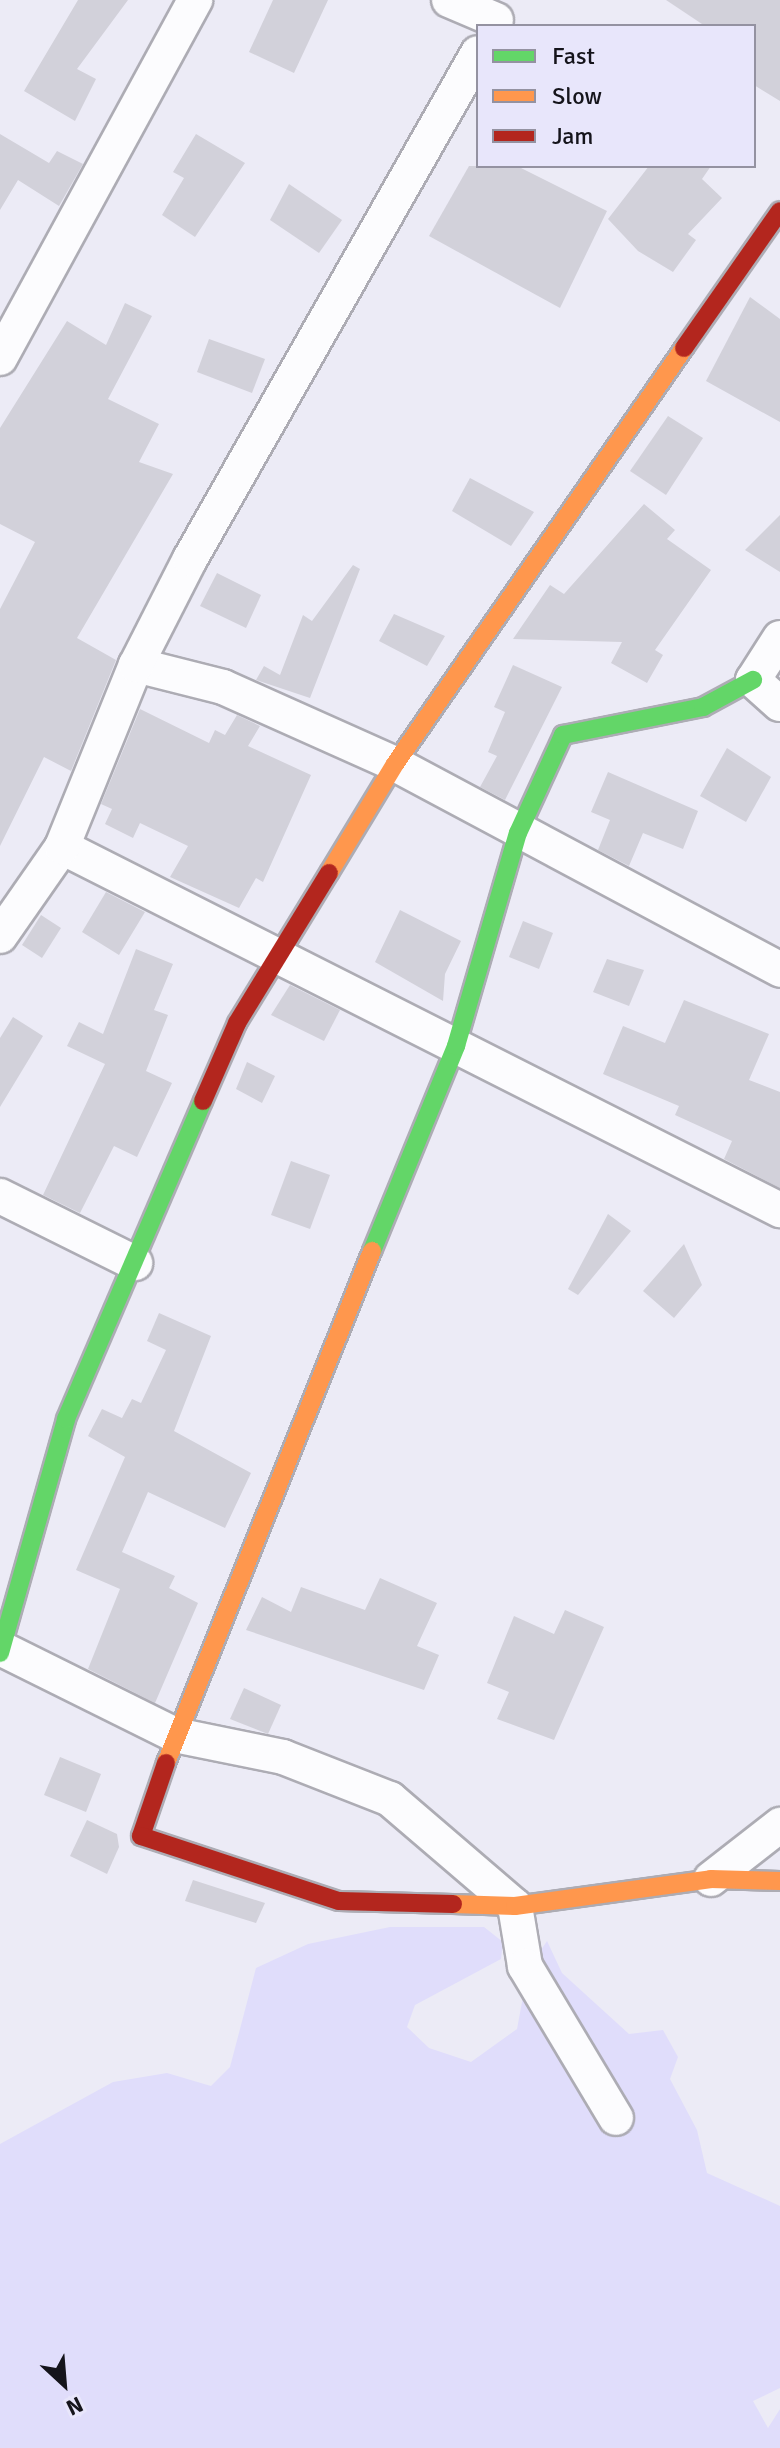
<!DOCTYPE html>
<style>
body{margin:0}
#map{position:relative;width:780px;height:2448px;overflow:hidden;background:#ecebf6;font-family:Signika,sans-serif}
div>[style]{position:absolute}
.green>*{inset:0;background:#e0ddfb}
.building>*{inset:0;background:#d2d1da}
.roads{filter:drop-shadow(2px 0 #adacb4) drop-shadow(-2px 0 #adacb4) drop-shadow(0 2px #adacb4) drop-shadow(0 -2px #adacb4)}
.street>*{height:34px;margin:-17px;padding:0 17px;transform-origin:17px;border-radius:17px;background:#fcfcfe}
.fast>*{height:18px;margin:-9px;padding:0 9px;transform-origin:9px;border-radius:9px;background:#63d668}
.slow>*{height:18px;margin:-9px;padding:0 9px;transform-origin:9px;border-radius:9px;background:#ff974d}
.jam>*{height:18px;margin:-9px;padding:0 9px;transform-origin:9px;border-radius:9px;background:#b3261e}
span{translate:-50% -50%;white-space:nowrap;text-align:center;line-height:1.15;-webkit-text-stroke:6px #e8e6fb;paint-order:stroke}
.legend{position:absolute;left:476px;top:24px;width:280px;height:144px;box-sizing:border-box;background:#e8e6fb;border:2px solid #9492a1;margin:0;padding:10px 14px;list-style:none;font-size:24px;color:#15141b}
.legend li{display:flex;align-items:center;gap:16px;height:40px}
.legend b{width:40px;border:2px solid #9492a1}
.north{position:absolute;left:24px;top:2344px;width:80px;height:80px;-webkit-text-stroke:6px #e8e6fb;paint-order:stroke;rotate:154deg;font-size:22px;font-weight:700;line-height:32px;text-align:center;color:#15141b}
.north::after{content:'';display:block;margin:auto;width:28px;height:36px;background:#15141b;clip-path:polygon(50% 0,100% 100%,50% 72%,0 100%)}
</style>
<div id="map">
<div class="green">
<i style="clip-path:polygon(390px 1927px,484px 1927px,503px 1942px,501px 1959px,415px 2005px,407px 2027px,429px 2048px,471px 2062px,517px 2029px,528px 1970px,547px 1941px,562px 1973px,629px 2034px,663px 2030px,678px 2057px,670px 2079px,697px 2130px,707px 2173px,780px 2206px,780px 2388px,753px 2401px,768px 2428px,780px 2409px,780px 2448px,0 2448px,0 2144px,113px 2082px,167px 2073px,211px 2086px,230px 2067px,256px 1968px,308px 1944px)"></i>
</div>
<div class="building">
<i style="clip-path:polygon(78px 0,128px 0,77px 69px,96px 79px,75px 121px,24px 91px)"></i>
<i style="clip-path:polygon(273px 0,328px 0,294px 73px,249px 52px)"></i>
<i style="clip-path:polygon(666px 0,780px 0,780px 101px,754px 85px,754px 26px,705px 26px)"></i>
<i style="clip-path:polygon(0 134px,49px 163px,57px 151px,83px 164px,59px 206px,18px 180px,0 210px)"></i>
<i style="clip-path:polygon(196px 134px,245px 163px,195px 237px,162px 215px,184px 178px,173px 172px)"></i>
<i style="clip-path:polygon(469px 166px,517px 166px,607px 211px,560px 308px,429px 236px)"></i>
<i style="clip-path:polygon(649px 166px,711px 166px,702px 179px,722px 198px,688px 234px,696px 240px,673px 272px,638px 251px,608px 219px)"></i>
<i style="clip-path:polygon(289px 184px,342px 220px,319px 253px,270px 220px)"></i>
<i style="clip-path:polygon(750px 297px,780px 319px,780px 422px,706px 381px)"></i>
<i style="clip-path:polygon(125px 303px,152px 316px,108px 399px,159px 424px,139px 462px,173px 474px,77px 638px,116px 660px,71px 771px,44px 757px,0 846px,0 609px,35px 542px,0 524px,0 428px,67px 321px,106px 345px)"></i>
<i style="clip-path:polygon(209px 339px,265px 359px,252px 393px,197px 372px)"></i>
<i style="clip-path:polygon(668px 416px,703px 438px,666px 495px,630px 471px)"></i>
<i style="clip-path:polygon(470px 478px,534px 512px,511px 546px,452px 511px)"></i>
<i style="clip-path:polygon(644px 504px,675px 530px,667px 539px,711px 570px,655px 650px,663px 655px,647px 683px,611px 663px,622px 642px,513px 639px,550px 585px,564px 594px)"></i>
<i style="clip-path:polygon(780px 515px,780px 572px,745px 550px)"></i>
<i style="clip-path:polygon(353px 565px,360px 569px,310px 698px,256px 680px,264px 666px,280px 675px,303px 615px,312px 621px)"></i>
<i style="clip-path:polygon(217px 573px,261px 595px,246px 628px,200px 606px)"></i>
<i style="clip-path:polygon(394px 614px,445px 636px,427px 666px,379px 641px)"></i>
<i style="clip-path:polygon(513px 665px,562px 687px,505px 800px,480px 787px,497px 756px,488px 752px,505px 712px,494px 707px)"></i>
<i style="clip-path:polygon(140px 709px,209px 743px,215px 730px,225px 735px,237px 715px,260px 726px,248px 746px,311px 775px,263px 882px,256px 878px,239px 908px,170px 877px,188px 846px,140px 823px,133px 838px,105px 824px,112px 809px,101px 804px)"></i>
<i style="clip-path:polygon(727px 748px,771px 777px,746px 822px,700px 796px)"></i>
<i style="clip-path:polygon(608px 772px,698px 811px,683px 849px,643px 833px,629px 866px,598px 850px,610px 820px,591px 812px)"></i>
<i style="clip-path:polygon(106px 892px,145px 912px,119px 955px,82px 932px)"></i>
<i style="clip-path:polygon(400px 910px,461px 941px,445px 974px,443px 1001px,375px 962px)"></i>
<i style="clip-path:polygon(41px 915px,61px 928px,42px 958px,22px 945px)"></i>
<i style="clip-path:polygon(523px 921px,553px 933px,539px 969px,509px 957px)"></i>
<i style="clip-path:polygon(136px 949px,173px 964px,154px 1010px,168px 1015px,146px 1071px,172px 1083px,137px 1157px,114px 1146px,80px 1213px,43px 1195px,105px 1064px,67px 1046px,79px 1022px,103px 1034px)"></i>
<i style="clip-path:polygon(607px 959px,644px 970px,629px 1006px,593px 992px)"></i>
<i style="clip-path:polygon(290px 985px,340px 1010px,324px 1041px,271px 1015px)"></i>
<i style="clip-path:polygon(684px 1000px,769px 1034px,749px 1080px,780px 1092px,780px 1188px,724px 1159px,732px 1141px,675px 1115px,679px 1106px,603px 1074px,623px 1026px,665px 1043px)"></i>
<i style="clip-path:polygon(13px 1017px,43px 1036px,0 1107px,0 1038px)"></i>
<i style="clip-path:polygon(247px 1062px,275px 1076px,262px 1103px,236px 1089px)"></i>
<i style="clip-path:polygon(291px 1161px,330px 1175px,310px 1229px,271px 1215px)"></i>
<i style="clip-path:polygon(608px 1214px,631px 1231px,578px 1295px,568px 1289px)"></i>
<i style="clip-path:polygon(684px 1244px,702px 1285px,674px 1318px,643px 1291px)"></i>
<i style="clip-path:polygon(159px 1313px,211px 1336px,174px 1431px,251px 1473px,225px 1528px,148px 1492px,122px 1552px,175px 1576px,169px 1588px,198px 1603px,155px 1703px,88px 1669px,120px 1589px,76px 1570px,125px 1457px,88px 1436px,102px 1409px,122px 1418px,132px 1399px,141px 1403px,166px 1350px,147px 1341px)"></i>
<i style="clip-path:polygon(380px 1578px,437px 1603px,417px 1646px,439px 1655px,424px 1690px,246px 1630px,262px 1597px,291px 1612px,301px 1587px,365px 1610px)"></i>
<i style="clip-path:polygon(565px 1610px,604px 1627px,554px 1740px,497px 1719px,509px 1692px,487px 1683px,514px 1616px,554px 1634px)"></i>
<i style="clip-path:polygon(244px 1688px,281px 1705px,268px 1734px,230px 1719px)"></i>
<i style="clip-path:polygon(60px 1757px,101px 1774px,86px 1812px,44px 1795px)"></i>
<i style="clip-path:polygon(87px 1820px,117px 1834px,119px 1847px,107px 1874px,70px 1856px)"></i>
<i style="clip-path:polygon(193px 1880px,265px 1903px,256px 1923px,185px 1901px)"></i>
</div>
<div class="roads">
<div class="street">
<i style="left:449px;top:0;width:51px;rotate:23.1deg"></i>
<i style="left:0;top:358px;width:408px;rotate:-61.4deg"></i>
<i style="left:780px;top:638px;width:50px;rotate:122.7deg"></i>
<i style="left:753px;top:680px;width:36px;rotate:42deg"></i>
<i style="left:136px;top:665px;width:90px;rotate:14.2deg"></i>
<i style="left:223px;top:687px;width:188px;rotate:24.1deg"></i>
<i style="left:395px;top:764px;width:437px;rotate:28.1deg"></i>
<i style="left:62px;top:847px;width:805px;rotate:26.82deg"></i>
<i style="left:0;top:936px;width:108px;rotate:-55.1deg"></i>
<i style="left:62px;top:847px;width:196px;rotate:-67.9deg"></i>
<i style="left:136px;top:665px;width:119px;rotate:-63deg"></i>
<i style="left:190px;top:559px;width:582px;rotate:-60.35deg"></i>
<i style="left:0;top:1196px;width:151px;rotate:26.4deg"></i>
<i style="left:0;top:1648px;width:195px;rotate:26.4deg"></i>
<i style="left:175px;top:1735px;width:110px;rotate:11.5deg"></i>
<i style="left:283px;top:1757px;width:115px;rotate:21.4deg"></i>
<i style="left:390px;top:1799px;width:165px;rotate:40.6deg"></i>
<i style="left:515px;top:1906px;width:61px;rotate:80.5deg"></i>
<i style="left:525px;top:1966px;width:177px;rotate:59.1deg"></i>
<i style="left:711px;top:1879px;width:88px;rotate:-38deg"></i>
</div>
<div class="fast">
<i style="left:372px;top:1251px;width:222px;rotate:-67.7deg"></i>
<i style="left:456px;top:1046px;width:222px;rotate:-73.8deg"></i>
<i style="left:518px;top:833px;width:108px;rotate:-65.3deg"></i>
<i style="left:563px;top:735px;width:143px;rotate:-11.3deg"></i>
<i style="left:703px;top:707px;width:57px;rotate:-28.4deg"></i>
<i style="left:0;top:1653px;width:243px;rotate:-74.2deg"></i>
<i style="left:66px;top:1419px;width:346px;rotate:-66.7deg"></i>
</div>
<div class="slow">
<i style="left:329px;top:873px;width:127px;rotate:-58.8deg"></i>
<i style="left:395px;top:764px;width:507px;rotate:-55.21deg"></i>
<i style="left:166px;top:1763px;width:552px;rotate:-68.08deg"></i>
<i style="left:453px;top:1904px;width:62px;rotate:1.8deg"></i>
<i style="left:515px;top:1906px;width:198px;rotate:-7.8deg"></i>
<i style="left:711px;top:1879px;width:69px;rotate:1.7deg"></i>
</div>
<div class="jam">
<i style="left:684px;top:348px;width:167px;rotate:-55deg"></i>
<i style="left:203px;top:1101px;width:85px;rotate:-66.4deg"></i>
<i style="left:237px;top:1023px;width:176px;rotate:-58.5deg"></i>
<i style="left:166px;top:1763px;width:77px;rotate:108.9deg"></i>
<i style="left:141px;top:1836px;width:208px;rotate:18.2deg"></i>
<i style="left:339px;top:1901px;width:114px;rotate:1.5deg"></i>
</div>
</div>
<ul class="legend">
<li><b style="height:10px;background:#63d668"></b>Fast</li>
<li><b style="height:10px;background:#ff974d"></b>Slow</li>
<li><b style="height:10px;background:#b3261e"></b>Jam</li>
</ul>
<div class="north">N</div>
</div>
